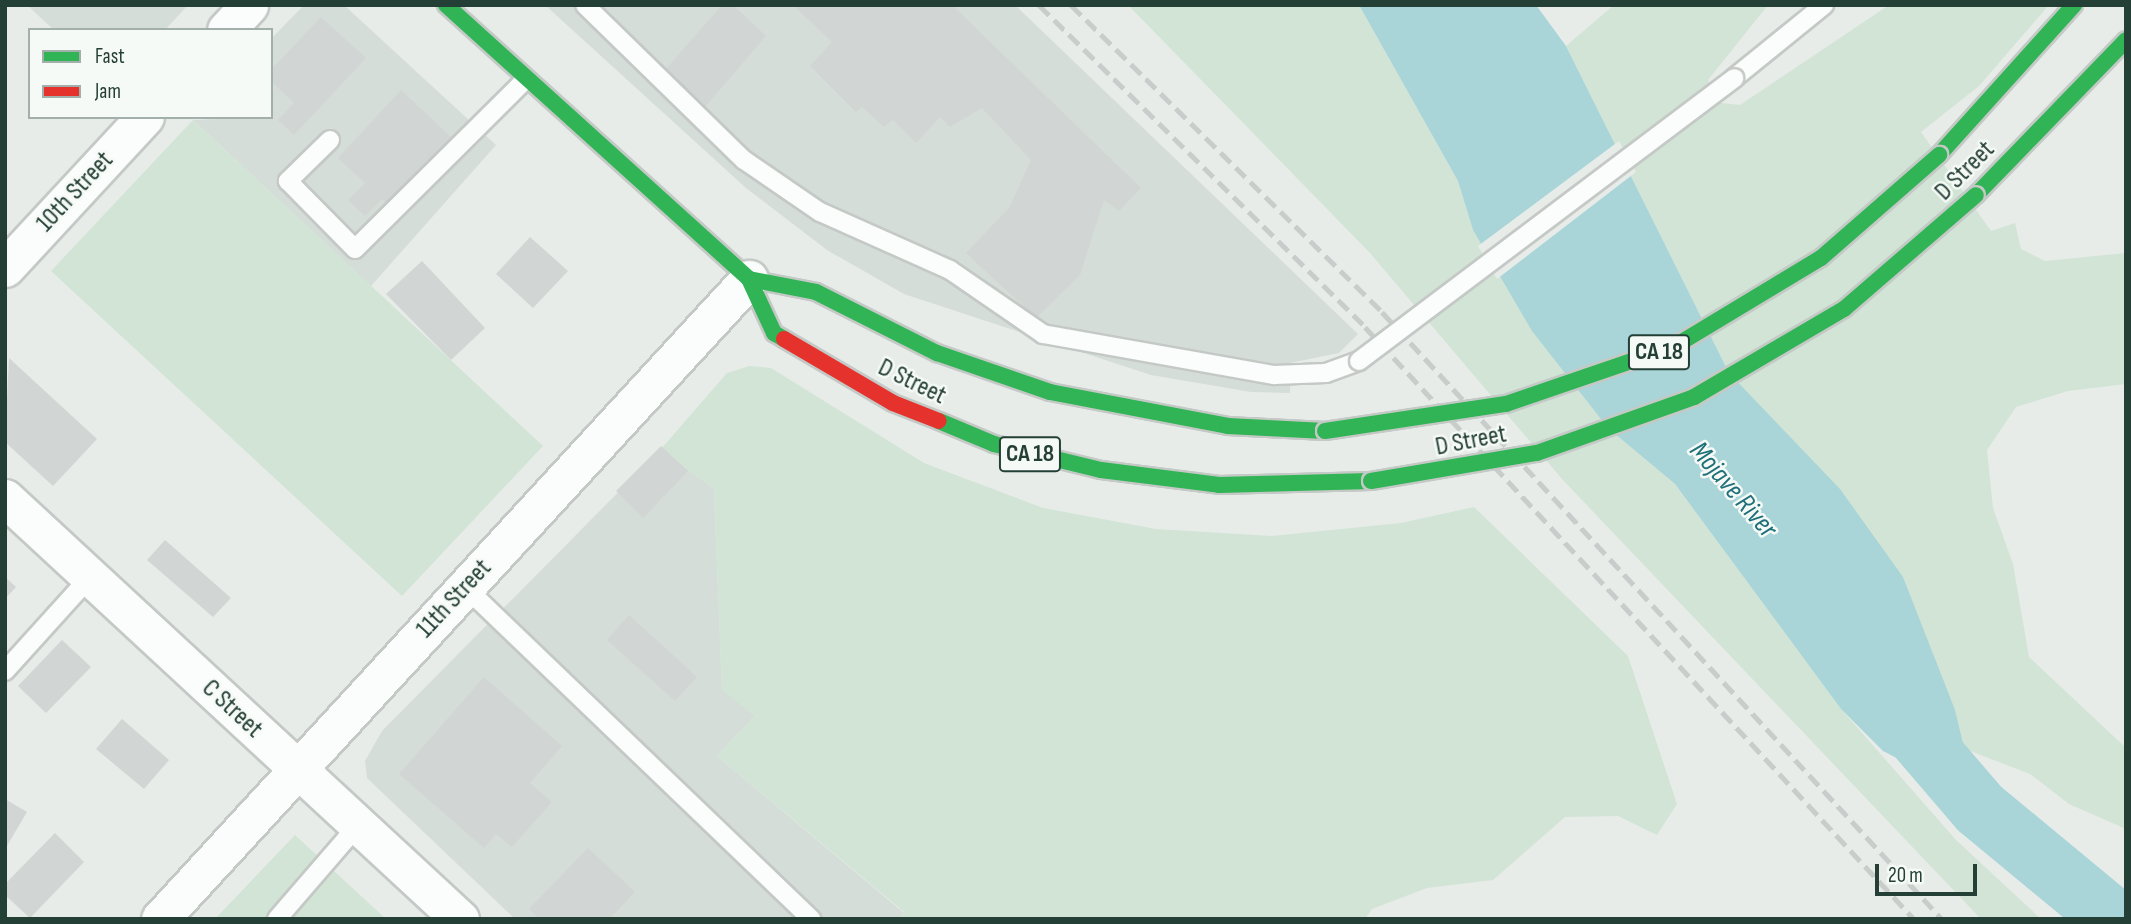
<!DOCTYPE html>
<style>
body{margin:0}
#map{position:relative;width:2131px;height:924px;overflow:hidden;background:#e7ece9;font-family:"Sofia Sans Condensed",sans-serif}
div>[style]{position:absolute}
.built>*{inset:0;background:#d5ddd9}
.green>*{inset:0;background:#d1e4d5}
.water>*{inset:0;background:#a9d4d8}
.pier>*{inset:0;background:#e7ece9}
.river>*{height:61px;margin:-30.5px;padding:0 30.5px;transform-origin:30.5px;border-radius:30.5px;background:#a9d4d8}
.building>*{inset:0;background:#d1d5d3}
.roads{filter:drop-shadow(2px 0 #c4c9c6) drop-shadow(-2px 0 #c4c9c6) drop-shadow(0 2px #c4c9c6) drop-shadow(0 -2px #c4c9c6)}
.lane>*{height:18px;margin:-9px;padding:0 9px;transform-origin:9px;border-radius:9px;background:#fbfcfc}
.street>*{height:37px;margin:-18.5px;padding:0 18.5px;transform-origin:18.5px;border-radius:18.5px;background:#fbfcfc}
.fast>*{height:16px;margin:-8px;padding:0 8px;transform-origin:8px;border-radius:8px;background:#30b455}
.jam>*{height:16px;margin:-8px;padding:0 8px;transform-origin:8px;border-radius:8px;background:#e5322d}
.rail>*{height:5px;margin-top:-2.5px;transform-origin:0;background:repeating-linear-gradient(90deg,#c8ccca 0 14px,transparent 0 21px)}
.bridges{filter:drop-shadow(2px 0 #c4c9c6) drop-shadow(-2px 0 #c4c9c6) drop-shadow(0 2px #c4c9c6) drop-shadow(0 -2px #c4c9c6)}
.lane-bridge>*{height:18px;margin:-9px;padding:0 9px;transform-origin:9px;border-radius:9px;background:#fbfcfc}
.fast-bridge>*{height:16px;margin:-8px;padding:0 8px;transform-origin:8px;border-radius:8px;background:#30b455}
span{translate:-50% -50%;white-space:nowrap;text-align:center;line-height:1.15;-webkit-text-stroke:5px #f6faf7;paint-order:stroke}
.shield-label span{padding:2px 5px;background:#f6faf7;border:2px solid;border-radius:5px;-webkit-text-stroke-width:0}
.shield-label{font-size:24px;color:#243f36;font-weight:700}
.street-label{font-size:26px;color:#243f36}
.water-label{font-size:28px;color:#20707a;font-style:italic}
.frame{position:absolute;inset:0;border:7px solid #243f36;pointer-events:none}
.legend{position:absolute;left:28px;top:28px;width:245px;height:91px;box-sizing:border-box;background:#f6faf7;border:2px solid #a2afaa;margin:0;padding:9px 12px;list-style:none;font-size:21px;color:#243f36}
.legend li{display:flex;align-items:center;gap:14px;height:35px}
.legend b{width:35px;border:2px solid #a2afaa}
.scale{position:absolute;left:1875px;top:864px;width:102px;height:32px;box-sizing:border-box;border:4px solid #243f36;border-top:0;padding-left:9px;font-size:21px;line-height:24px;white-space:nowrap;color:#243f36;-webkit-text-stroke:5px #f6faf7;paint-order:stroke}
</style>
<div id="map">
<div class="built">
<i style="clip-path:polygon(27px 5px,188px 5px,165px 30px,54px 30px)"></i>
<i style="clip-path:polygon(304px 5px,344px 5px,496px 145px,371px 286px,193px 120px,271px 117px,271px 39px)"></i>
<i style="clip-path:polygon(545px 5px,1015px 5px,1358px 334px,1339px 353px,1290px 363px,1290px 393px,1251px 392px,1151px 375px,904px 294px,827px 250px,746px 188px)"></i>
<i style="clip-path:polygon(661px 449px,714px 489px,722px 687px,755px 716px,717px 756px,904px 913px,898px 919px,515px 919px,367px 778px,365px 761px,382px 731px)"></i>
</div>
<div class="green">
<i style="clip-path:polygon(1128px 5px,1359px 5px,1458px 181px,1473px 230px,1608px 428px,1675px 484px,1841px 709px,1956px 840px,2041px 919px,1981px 919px,1562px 479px,1370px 253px)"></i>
<i style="clip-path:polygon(1614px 5px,1768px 5px,1708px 80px,1722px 103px,1740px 105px,1889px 5px,2049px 5px,1979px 86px,1921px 132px,1991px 231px,2015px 223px,2021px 249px,2045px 261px,2126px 253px,2126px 384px,2068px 391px,2016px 407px,1987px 450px,1993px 508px,2013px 564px,2029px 657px,2126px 748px,2126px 829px,2069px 804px,2030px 774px,1965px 749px,1903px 577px,1729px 373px,1566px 46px)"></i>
<i style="clip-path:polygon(193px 120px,543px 446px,402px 596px,51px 271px)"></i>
<i style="clip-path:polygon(750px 366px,771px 368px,924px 463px,1043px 508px,1156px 529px,1272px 536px,1401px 523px,1474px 507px,1628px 656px,1677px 804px,1657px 835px,1618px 816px,1565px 817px,1493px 880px,1427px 888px,1372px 909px,1365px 919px,898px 919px,904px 912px,717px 756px,755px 716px,722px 690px,714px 489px,661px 449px,727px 373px)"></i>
<i style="clip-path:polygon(295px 835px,386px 919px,215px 919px)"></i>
</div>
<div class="water">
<i style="clip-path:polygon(1359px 5px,1536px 5px,1566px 46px,1729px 373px,1840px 489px,1903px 577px,1955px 710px,1971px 777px,1926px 773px,1883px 751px,1841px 709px,1675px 484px,1608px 428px,1532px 331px,1473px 230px,1458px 181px)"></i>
</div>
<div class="pier">
<i style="clip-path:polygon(1619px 141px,1636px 172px,1497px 279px,1478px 246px)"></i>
</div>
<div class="river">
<i style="left:1895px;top:710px;width:129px;rotate:49.4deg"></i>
<i style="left:1979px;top:808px;width:174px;rotate:39.6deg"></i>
</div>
<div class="building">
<i style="clip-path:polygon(722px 5px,733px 5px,766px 36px,705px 107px,665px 70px)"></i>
<i style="clip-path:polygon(793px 5px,952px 5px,1141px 188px,1119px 211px,1104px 200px,1080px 275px,1036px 318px,966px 253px,1009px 208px,1031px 160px,982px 108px,950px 127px,940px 117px,916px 143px,893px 120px,884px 127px,862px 107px,856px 112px,810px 66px,832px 42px)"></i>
<i style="clip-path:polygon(321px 17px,366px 58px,294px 135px,278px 120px,294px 103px,271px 81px,271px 70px)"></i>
<i style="clip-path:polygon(401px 90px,453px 139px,389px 205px,382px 199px,365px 216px,348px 200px,365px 183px,338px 158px)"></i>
<i style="clip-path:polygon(530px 237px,568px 271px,533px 308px,496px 274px)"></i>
<i style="clip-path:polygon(422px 261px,485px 328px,451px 360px,386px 294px)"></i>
<i style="clip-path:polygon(9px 358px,97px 439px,53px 486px,5px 442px)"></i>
<i style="clip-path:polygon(661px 446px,688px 471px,643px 518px,616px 491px)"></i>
<i style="clip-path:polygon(165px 540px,231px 598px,213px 617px,147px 560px)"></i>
<i style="clip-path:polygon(5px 577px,16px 587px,5px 599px)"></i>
<i style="clip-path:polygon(629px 615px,697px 677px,675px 701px,607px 640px)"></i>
<i style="clip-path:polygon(62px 640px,91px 667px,46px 713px,18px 686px)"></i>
<i style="clip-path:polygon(484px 677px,562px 746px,530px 783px,552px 802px,512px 847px,496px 834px,484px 848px,399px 774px)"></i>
<i style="clip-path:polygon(122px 719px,169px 760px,144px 789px,96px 749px)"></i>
<i style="clip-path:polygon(5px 799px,27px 812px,5px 849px)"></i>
<i style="clip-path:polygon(55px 833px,84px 862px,30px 918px,5px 895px,5px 884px)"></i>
<i style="clip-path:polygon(588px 848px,635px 892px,609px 919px,539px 919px,529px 909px)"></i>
</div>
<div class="roads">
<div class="lane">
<i style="left:585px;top:5px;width:222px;rotate:44.3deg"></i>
<i style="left:744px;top:160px;width:92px;rotate:34.4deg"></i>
<i style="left:820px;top:212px;width:142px;rotate:24deg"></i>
<i style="left:950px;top:270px;width:113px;rotate:34.5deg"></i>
<i style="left:1043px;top:334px;width:235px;rotate:10.1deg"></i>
<i style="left:1274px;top:375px;width:52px;rotate:-2.2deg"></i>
<i style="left:1326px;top:373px;width:35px;rotate:-20deg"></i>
<i style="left:1734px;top:78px;width:116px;rotate:-39deg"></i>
<i style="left:330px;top:140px;width:59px;rotate:135.7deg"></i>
<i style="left:288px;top:181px;width:95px;rotate:45.4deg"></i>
<i style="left:355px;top:249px;width:241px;rotate:-44.8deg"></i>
<i style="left:465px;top:587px;width:480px;rotate:43.8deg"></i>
<i style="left:5px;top:671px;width:127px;rotate:-47.9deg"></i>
<i style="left:277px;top:919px;width:125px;rotate:-49.2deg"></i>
</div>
<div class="street">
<i style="left:226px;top:30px;width:34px;rotate:-47deg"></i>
<i style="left:5px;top:268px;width:206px;rotate:-47.2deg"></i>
<i style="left:5px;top:498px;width:620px;rotate:42.78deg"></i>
<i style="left:160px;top:919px;width:870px;rotate:-47.38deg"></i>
</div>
<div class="fast">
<i style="left:446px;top:5px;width:409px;rotate:42.1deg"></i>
<i style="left:749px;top:279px;width:60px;rotate:65.2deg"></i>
<i style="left:774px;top:333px;width:12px;rotate:31deg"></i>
<i style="left:1939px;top:155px;width:202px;rotate:-48deg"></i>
<i style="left:1976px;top:195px;width:216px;rotate:-45.9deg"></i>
<i style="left:749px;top:279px;width:68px;rotate:11deg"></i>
<i style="left:816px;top:292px;width:136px;rotate:26.8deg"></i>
<i style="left:937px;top:353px;width:120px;rotate:19deg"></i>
<i style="left:1050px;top:392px;width:181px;rotate:10.8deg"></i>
<i style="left:1228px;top:426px;width:97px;rotate:3deg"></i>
<i style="left:939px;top:421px;width:60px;rotate:22.7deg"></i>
<i style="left:994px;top:444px;width:110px;rotate:13.7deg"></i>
<i style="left:1101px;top:470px;width:119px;rotate:7.2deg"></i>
<i style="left:1219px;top:485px;width:152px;rotate:-1.5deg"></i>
</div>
<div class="jam">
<i style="left:784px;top:339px;width:126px;rotate:30.4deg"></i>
<i style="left:893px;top:403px;width:49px;rotate:21.4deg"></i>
</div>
</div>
<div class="rail">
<i style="left:1039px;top:5px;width:458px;rotate:44.6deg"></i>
<i style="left:1365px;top:327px;width:807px;rotate:47.16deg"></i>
<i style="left:1071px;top:5px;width:437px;rotate:44.6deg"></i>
<i style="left:1382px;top:312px;width:826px;rotate:47.31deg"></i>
</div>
<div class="bridges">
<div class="lane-bridge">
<i style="left:1359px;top:361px;width:470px;rotate:-37deg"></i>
</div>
<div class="fast-bridge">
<i style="left:1325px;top:431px;width:183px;rotate:-8.5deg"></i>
<i style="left:1506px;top:404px;width:179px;rotate:-18.9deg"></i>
<i style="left:1675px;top:346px;width:170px;rotate:-31.1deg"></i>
<i style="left:1821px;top:258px;width:157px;rotate:-41.1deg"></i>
<i style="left:1371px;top:481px;width:168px;rotate:-9.6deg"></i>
<i style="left:1537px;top:453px;width:167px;rotate:-19.6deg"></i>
<i style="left:1694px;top:397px;width:174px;rotate:-30.4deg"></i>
<i style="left:1844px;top:309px;width:174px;rotate:-40.8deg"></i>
</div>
</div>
<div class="shield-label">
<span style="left:1659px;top:352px">CA 18</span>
<span style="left:1030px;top:454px">CA 18</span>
</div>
<div class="street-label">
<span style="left:1965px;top:171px;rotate:-45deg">D Street</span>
<span style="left:75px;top:192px;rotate:-47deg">10th Street</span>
<span style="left:912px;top:382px;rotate:26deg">D Street</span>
<span style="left:1471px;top:441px;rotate:-11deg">D Street</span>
<span style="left:454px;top:599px;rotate:-47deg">11th Street</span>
<span style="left:232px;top:709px;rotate:43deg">C Street</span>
</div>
<div class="water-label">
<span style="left:1733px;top:490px;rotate:49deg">Mojave River</span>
</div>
<div class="frame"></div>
<ul class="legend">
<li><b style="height:9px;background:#30b455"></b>Fast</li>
<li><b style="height:9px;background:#e5322d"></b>Jam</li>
</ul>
<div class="scale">20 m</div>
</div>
